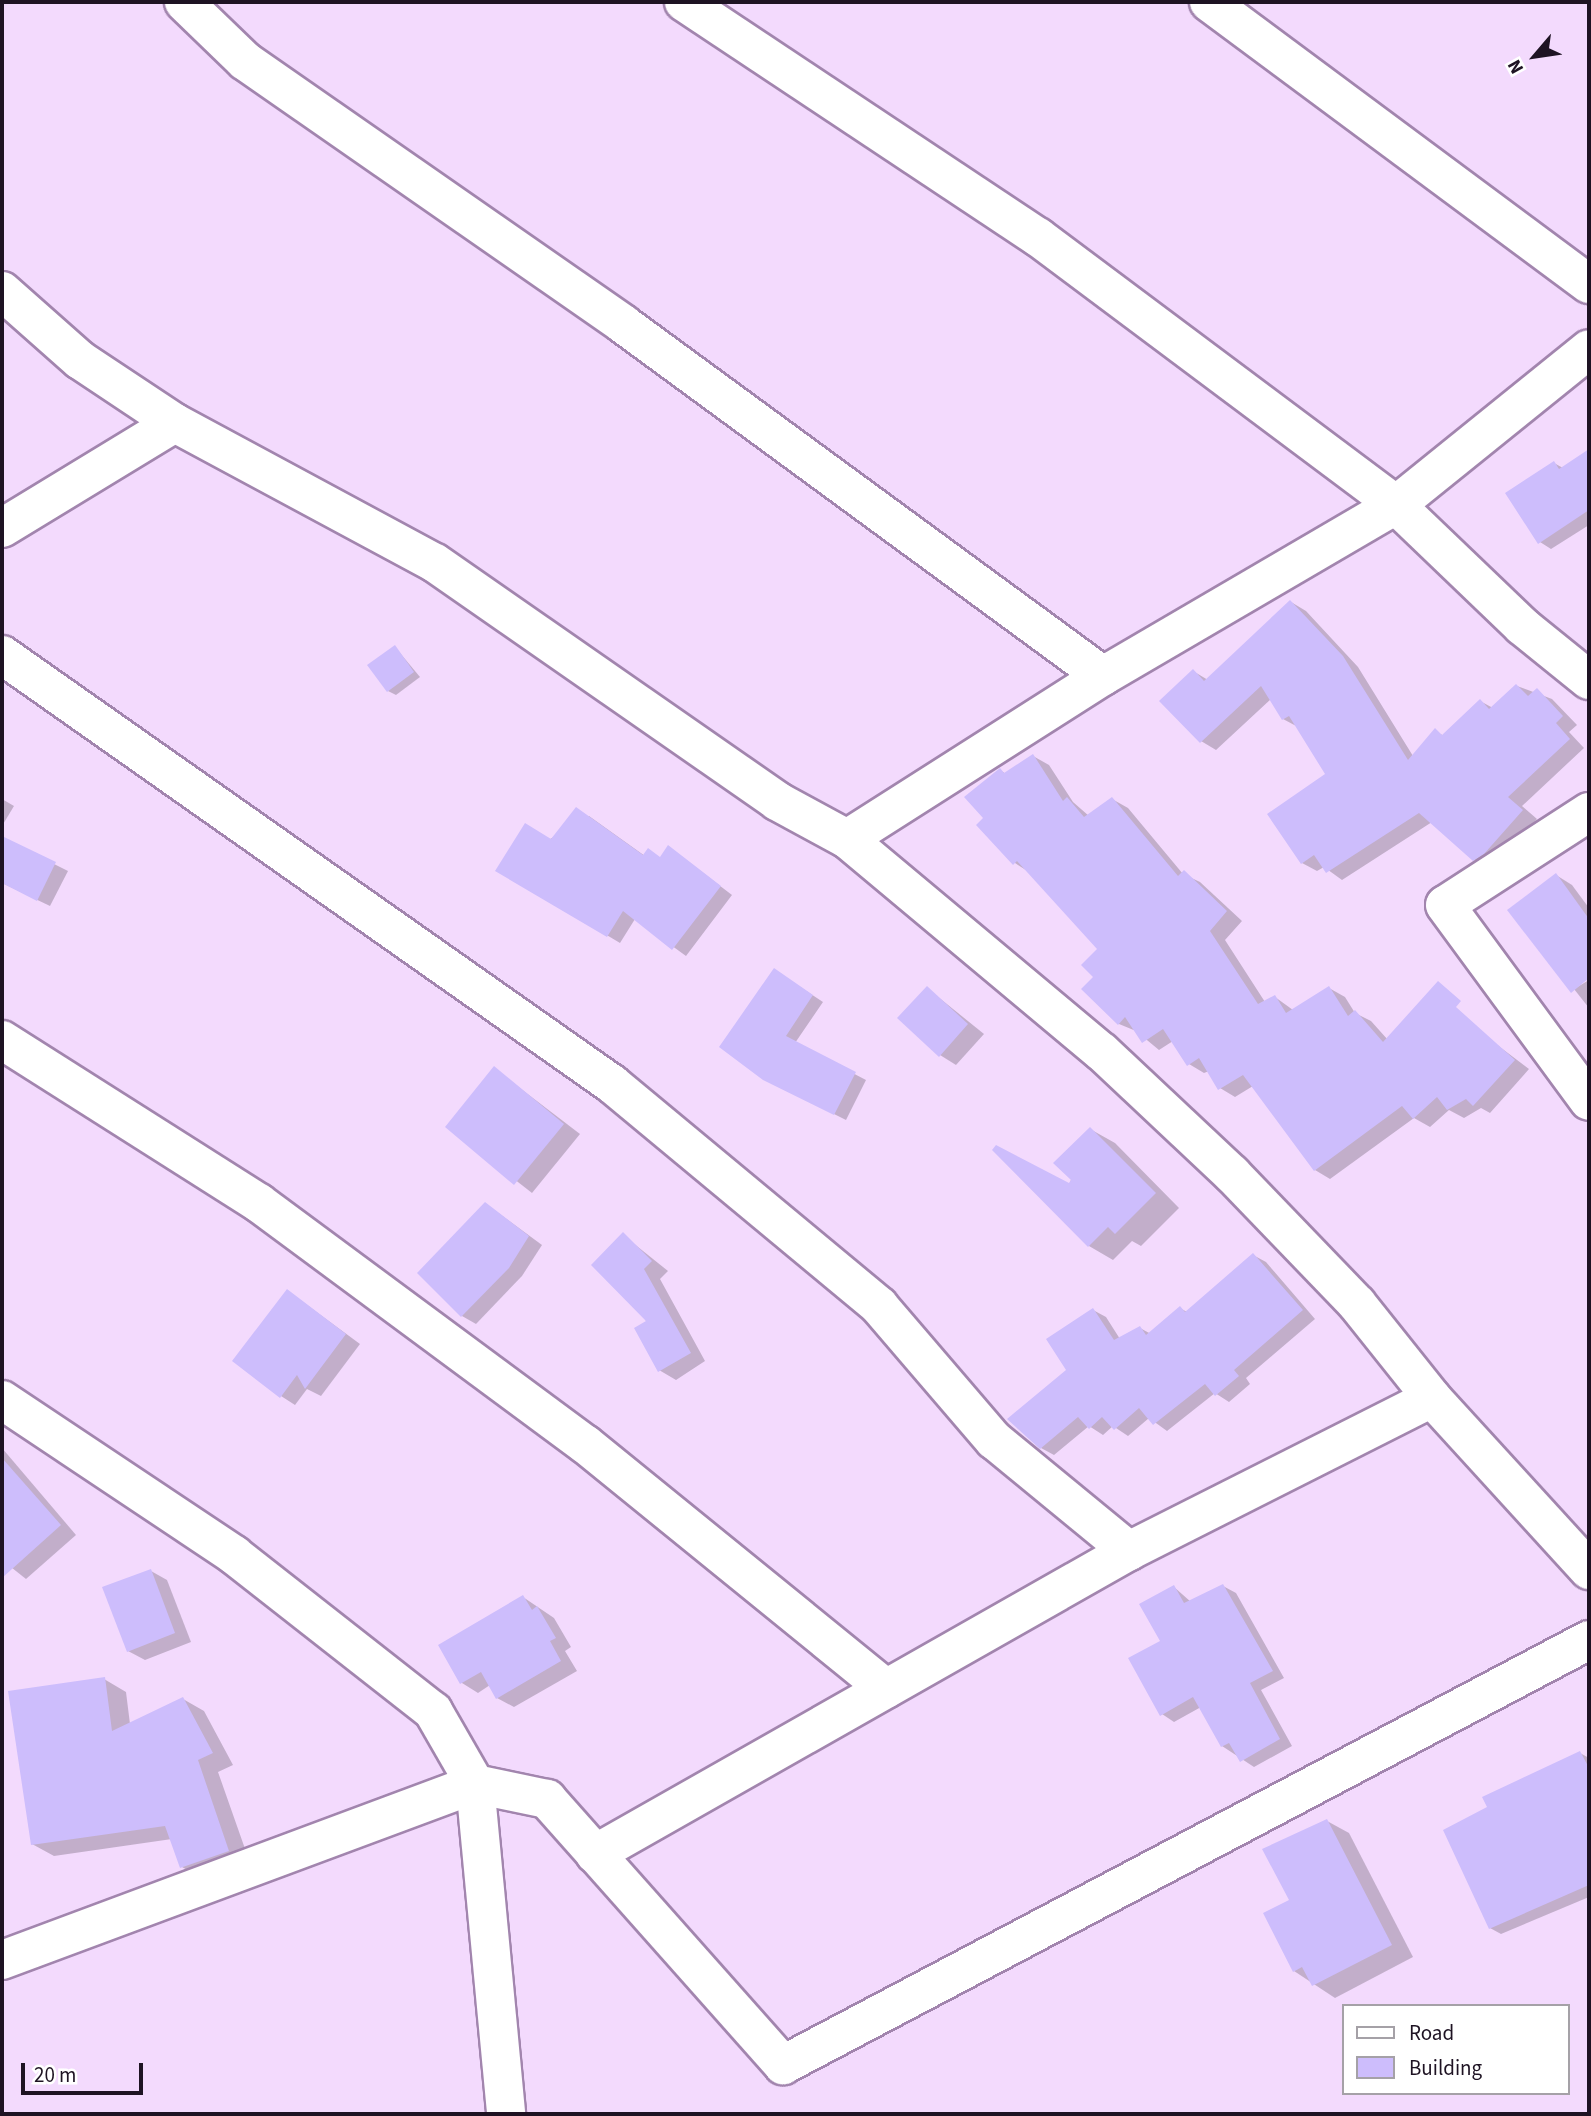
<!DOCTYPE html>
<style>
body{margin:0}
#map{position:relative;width:1591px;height:2116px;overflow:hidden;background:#f3dafd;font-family:"Source Sans 3",sans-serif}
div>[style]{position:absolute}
.shadow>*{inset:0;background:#0003}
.building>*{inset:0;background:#cdbdfc}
.roads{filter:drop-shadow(2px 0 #a285ae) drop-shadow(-2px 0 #a285ae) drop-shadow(0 2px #a285ae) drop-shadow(0 -2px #a285ae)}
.minor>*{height:38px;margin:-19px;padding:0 19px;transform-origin:19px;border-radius:19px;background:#fff}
span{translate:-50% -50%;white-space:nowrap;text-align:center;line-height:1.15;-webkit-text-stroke:5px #fff;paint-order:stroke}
.frame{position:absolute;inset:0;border:4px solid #1e1323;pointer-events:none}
.legend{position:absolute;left:1342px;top:2004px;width:228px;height:91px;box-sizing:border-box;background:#fff;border:2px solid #a5a1a7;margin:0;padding:9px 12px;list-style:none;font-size:21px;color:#1e1323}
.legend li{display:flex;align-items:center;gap:14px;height:35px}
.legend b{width:35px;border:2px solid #a5a1a7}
.north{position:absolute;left:1500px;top:21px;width:70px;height:70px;-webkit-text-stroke:5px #fff;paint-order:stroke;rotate:241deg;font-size:19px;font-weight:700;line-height:28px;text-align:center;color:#1e1323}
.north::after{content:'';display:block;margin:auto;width:24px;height:32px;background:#1e1323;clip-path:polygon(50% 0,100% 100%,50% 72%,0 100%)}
.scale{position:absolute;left:21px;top:2063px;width:122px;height:32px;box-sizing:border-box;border:4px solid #1e1323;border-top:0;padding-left:9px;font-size:21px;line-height:24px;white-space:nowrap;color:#1e1323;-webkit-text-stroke:5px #fff;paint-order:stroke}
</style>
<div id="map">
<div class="shadow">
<i style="clip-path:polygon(1589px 451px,1589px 525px,1551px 549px,1540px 542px,1554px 463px,1563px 468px)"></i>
<i style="clip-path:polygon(1291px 602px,1306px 611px,1358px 667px,1413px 756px,1435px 731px,1444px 736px,1480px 701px,1493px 708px,1517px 686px,1552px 699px,1577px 725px,1569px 732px,1584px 748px,1522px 806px,1537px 819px,1499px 862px,1490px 868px,1474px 859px,1432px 822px,1342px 880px,1324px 867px,1317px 871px,1302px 863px,1327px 775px,1298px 727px,1283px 719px,1271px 699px,1216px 750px,1201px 741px,1193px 671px,1208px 680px)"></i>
<i style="clip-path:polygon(395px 647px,420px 677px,396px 695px,388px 691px)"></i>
<i style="clip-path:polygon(1033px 756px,1049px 765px,1073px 802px,1089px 816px,1112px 799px,1128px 808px,1183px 874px,1200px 882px,1242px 921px,1225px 940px,1265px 1002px,1275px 997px,1293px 1010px,1329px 988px,1345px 997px,1355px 1013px,1371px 1021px,1388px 1040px,1488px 1038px,1529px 1069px,1490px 1113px,1481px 1108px,1464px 1118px,1449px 1110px,1430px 1127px,1414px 1118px,1330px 1179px,1315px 1170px,1253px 1086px,1235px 1097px,1220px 1088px,1209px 1071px,1204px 1073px,1189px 1064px,1173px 1041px,1159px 1050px,1136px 1031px,1119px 1024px,1096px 976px,1100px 949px,1029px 872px,1015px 863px,986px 818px,1000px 770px,1006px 774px)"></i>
<i style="clip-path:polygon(2px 799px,14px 806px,2px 826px)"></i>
<i style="clip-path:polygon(589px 816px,645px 856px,661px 858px,669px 847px,732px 895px,686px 956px,635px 919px,620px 943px,498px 870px)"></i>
<i style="clip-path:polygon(2px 838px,68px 871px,50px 906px,2px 883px)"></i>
<i style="clip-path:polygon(1556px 875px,1572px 885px,1589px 908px,1589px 931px,1554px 957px)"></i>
<i style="clip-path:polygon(785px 977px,823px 1002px,795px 1043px,866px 1080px,846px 1120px,776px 1085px)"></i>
<i style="clip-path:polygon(1589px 980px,1589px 1008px,1574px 989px)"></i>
<i style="clip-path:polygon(927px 988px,984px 1034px,956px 1065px,940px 1055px)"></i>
<i style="clip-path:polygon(495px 1069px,580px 1134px,532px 1193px,447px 1127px)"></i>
<i style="clip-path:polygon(1090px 1129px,1115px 1143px,1179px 1208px,1141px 1246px,1132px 1241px,1113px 1260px,1089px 1246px,1069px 1185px)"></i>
<i style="clip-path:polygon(486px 1204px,542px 1245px,522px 1276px,476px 1324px,462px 1316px)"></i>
<i style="clip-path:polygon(623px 1235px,668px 1271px,660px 1279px,705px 1361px,676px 1380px,659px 1370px)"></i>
<i style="clip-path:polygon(1253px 1255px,1266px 1262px,1315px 1319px,1246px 1378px,1250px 1384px,1229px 1402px,1215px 1393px,1167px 1431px,1149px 1418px,1128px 1436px,1113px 1426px,1103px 1435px,1089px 1426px,1054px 1455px,1041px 1448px,1093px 1310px,1106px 1317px,1120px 1339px,1140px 1328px,1151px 1334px,1180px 1308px,1187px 1312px)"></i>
<i style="clip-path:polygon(288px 1291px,360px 1344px,321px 1396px,307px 1389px,295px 1405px,281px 1396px)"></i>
<i style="clip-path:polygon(2px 1448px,76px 1535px,26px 1579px,2px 1560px)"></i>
<i style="clip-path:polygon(151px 1571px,167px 1580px,191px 1642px,145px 1660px,128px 1651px)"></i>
<i style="clip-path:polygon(1223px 1586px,1236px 1593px,1284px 1678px,1261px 1690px,1292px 1746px,1254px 1767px,1222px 1746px,1201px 1707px,1174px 1722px,1162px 1714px,1162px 1641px,1174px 1587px,1191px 1602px)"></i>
<i style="clip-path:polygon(523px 1597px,554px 1618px,571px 1647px,565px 1651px,577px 1671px,514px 1707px,497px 1698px,490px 1685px,478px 1693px,462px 1683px,440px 1646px)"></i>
<i style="clip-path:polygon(104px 1679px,126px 1692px,130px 1724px,183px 1699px,204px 1711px,233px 1765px,218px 1772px,250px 1863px,203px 1879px,182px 1867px,172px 1839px,54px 1856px,32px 1844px)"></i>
<i style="clip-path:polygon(1580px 1753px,1589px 1758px,1589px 1897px,1501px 1934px,1490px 1928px,1489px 1808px)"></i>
<i style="clip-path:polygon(1327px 1821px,1349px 1833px,1413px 1957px,1335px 1998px,1294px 1971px,1291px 1901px)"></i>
</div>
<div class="building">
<i style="clip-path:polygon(1589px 449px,1589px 510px,1538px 544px,1505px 493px,1554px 461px,1559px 469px)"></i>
<i style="clip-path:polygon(1290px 600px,1343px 656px,1408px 760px,1435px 728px,1442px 735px,1480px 699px,1489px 709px,1516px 684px,1528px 696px,1537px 688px,1563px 716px,1556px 723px,1570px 739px,1508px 797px,1523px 810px,1484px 854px,1473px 861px,1419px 813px,1326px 873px,1314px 855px,1301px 864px,1267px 814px,1325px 774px,1289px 716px,1282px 720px,1261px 686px,1200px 743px,1159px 701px,1193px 669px,1204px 681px)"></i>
<i style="clip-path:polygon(395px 645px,414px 672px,387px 692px,367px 665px)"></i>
<i style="clip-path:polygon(1033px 754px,1063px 801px,1067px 797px,1084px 817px,1112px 797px,1178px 876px,1184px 870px,1227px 911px,1210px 931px,1258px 1004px,1275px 995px,1286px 1013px,1329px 986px,1348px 1016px,1355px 1010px,1383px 1042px,1438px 981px,1461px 1001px,1456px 1007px,1515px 1060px,1473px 1106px,1466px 1099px,1447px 1110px,1437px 1097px,1413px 1119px,1402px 1106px,1314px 1171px,1243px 1075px,1218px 1090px,1199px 1058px,1187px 1066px,1163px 1029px,1142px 1043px,1125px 1017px,1118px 1025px,1081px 989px,1093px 977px,1081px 965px,1097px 949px,1017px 861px,1013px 865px,976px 825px,983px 818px,964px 797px,1000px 768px,1004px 773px)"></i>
<i style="clip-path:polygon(576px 807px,643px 855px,648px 848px,660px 857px,668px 845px,721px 886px,672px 950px,623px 911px,607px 937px,495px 871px,525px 823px,551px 839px)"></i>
<i style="clip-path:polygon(2px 836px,56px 862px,37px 901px,2px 883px)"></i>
<i style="clip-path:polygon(1556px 873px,1589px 919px,1589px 978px,1571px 993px,1507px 910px)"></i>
<i style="clip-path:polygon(774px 968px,813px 995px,786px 1036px,856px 1072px,834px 1115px,763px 1080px,719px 1047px)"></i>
<i style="clip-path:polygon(927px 986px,968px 1024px,939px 1057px,897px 1018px)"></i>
<i style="clip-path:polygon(494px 1066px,564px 1124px,514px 1185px,445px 1127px)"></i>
<i style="clip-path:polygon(1090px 1127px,1156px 1193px,1115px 1234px,1108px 1227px,1088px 1247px,992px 1150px,996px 1145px,1069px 1183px,1071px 1180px,1053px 1163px)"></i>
<i style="clip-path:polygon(485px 1202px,529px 1236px,509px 1268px,461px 1317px,417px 1273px)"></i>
<i style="clip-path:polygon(623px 1232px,652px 1261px,644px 1269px,691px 1353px,658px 1372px,634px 1328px,646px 1321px,591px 1265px)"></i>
<i style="clip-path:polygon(1253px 1253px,1303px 1310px,1234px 1370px,1239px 1376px,1215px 1396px,1205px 1384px,1153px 1425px,1139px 1408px,1114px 1430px,1102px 1417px,1089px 1429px,1078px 1417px,1040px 1449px,1007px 1419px,1066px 1370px,1046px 1339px,1093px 1308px,1114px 1340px,1140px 1326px,1146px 1335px,1180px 1306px,1185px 1312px)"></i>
<i style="clip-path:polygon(287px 1289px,346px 1334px,305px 1389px,297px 1375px,280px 1398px,232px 1361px)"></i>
<i style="clip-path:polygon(2px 1458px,61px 1525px,2px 1578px)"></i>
<i style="clip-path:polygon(151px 1569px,175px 1633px,127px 1652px,102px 1587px)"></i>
<i style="clip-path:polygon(1223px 1584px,1273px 1671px,1250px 1683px,1280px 1739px,1240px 1762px,1229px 1743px,1221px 1747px,1193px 1697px,1160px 1716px,1128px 1658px,1160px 1641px,1139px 1604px,1174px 1585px,1184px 1603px)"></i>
<i style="clip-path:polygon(523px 1595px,532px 1610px,537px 1606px,556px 1638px,550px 1641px,561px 1661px,496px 1699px,481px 1672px,460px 1684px,438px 1645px)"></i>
<i style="clip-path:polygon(105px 1677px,112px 1731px,183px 1697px,213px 1753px,198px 1760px,229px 1851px,180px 1868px,165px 1826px,31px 1845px,8px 1691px)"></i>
<i style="clip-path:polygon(1580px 1751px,1589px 1768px,1589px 1885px,1489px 1929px,1443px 1830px,1487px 1807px,1482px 1797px)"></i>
<i style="clip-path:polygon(1327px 1819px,1392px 1945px,1312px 1986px,1302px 1967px,1293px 1972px,1263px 1913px,1289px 1900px,1262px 1849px)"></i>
</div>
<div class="roads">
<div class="minor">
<i style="left:184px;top:2px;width:85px;rotate:44deg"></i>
<i style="left:245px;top:61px;width:460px;rotate:34.8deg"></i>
<i style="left:623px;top:324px;width:595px;rotate:36.25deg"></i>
<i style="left:684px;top:2px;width:425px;rotate:33.6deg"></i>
<i style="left:1038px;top:237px;width:447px;rotate:36.8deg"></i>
<i style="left:1396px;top:505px;width:175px;rotate:43.8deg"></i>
<i style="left:1522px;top:626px;width:86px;rotate:38.9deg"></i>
<i style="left:1209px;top:2px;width:473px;rotate:36.6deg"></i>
<i style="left:2px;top:291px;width:104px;rotate:41.5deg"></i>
<i style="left:80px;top:360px;width:114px;rotate:33.6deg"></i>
<i style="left:175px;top:423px;width:295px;rotate:28.3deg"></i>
<i style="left:435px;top:563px;width:417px;rotate:34.8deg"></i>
<i style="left:777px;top:801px;width:80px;rotate:28.5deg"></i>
<i style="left:847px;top:839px;width:332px;rotate:39.9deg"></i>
<i style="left:1102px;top:1052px;width:178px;rotate:43.2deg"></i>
<i style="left:1232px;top:1174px;width:180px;rotate:46.1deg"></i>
<i style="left:1357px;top:1304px;width:120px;rotate:51.4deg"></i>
<i style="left:1432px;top:1398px;width:233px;rotate:47.6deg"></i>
<i style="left:2px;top:528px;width:202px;rotate:-31.3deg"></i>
<i style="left:2px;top:655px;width:746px;rotate:35.12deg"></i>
<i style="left:612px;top:1084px;width:347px;rotate:39.7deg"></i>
<i style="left:879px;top:1306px;width:177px;rotate:49.4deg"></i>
<i style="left:994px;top:1440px;width:175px;rotate:39.4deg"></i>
<i style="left:1589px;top:812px;width:171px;rotate:147.1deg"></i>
<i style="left:1445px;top:905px;width:243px;rotate:53.7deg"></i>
<i style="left:847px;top:839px;width:303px;rotate:-32.5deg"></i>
<i style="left:1103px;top:676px;width:339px;rotate:-30.3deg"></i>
<i style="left:1396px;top:505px;width:248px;rotate:-38.9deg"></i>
<i style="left:2px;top:1040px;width:304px;rotate:32.4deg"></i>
<i style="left:259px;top:1203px;width:405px;rotate:36.5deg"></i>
<i style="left:585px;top:1444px;width:388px;rotate:39.1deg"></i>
<i style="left:2px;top:1400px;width:279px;rotate:33.7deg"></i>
<i style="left:234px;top:1555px;width:253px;rotate:38.1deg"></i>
<i style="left:433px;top:1711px;width:84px;rotate:60.1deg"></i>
<i style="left:475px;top:1784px;width:331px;rotate:84.6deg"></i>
<i style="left:595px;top:1854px;width:614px;rotate:-29.57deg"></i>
<i style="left:1129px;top:1551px;width:339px;rotate:-26.8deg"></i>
<i style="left:2px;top:1960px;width:505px;rotate:-20.41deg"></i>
<i style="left:475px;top:1784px;width:74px;rotate:11.8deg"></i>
<i style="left:547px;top:1799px;width:356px;rotate:48.4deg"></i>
<i style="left:783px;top:2065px;width:911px;rotate:-27.8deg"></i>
</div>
</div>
<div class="frame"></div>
<ul class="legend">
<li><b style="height:9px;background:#fff"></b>Road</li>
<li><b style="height:19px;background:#cdbdfc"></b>Building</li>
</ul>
<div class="north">N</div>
<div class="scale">20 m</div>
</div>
